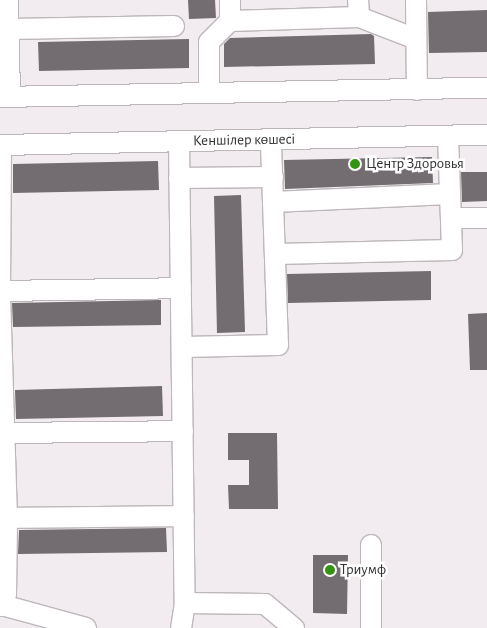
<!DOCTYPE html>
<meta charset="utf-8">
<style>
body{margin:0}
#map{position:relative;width:487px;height:628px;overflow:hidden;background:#f2ebef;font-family:"Alegreya Sans",sans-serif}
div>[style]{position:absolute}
.building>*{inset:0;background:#736d71}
.roads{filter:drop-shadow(1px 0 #bdb7bb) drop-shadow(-1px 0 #bdb7bb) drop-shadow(0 1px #bdb7bb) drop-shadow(0 -1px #bdb7bb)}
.minor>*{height:20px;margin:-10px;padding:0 10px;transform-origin:10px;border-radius:10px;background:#fff}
.dots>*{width:14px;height:14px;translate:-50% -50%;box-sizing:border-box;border:2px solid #fff;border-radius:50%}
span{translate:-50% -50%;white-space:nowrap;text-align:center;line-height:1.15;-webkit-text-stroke:5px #fff;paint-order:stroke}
.street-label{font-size:15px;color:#323031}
.poi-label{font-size:15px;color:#323031}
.left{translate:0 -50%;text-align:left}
</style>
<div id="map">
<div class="building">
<i style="clip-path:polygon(188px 0,215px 0,216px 18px,189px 19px)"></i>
<i style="clip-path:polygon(487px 10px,487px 52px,429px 53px,428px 12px)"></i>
<i style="clip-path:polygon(371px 34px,374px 36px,375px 64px,224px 67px,224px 44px,230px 38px)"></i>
<i style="clip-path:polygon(189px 39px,189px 68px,39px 71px,38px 42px)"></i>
<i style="clip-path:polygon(432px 157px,433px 183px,285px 189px,284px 160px)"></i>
<i style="clip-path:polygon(158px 161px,159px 190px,13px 193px,13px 164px)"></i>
<i style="clip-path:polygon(461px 172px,487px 172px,487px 201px,462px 202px)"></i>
<i style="clip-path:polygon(241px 195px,245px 332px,217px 333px,214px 196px)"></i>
<i style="clip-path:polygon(431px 271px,431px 300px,288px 303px,287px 274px)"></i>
<i style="clip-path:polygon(161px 300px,161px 325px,13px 327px,12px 303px)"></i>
<i style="clip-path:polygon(487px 313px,487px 370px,470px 370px,468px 314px)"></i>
<i style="clip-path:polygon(162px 386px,163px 416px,16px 419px,15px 390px)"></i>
<i style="clip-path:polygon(228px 433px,277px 433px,278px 509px,229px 509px,228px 485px,249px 485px,249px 460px,228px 460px)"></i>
<i style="clip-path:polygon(166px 528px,167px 552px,18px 554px,19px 530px)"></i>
<i style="clip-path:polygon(313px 555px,348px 555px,347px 614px,313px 613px)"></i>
</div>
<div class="roads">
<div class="minor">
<i style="left:8px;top:0;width:96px;rotate:88.8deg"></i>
<i style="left:230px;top:0;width:21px;rotate:90deg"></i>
<i style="left:230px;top:21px;width:129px;rotate:-1.8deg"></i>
<i style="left:359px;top:17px;width:17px;rotate:-93deg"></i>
<i style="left:416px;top:0;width:90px;rotate:89.4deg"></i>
<i style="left:359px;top:17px;width:61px;rotate:21.1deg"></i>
<i style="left:9px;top:29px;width:165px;rotate:-1deg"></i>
<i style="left:209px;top:93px;width:51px;rotate:-90deg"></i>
<i style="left:209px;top:42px;width:30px;rotate:-45deg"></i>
<i style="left:0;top:97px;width:487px;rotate:-1.1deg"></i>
<i style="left:179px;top:142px;width:461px;rotate:89.3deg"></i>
<i style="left:185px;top:603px;width:25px;rotate:99deg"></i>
<i style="left:0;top:145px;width:487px;rotate:-1.2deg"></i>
<i style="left:179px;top:178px;width:94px;rotate:-0.6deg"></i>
<i style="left:273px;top:202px;width:177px;rotate:-2.6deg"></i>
<i style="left:451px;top:218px;width:36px"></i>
<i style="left:275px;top:254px;width:177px;rotate:-1.3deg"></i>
<i style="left:452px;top:250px;width:114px;rotate:-92deg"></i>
<i style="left:0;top:291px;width:181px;rotate:-0.9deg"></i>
<i style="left:182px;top:347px;width:96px;rotate:-1.2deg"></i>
<i style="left:278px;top:345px;width:205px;rotate:-92deg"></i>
<i style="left:5px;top:433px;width:178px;rotate:-0.6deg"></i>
<i style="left:7px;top:518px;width:177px;rotate:-0.6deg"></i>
<i style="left:185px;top:603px;width:80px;rotate:0.7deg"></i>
<i style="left:265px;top:604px;width:38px;rotate:40deg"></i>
<i style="left:2px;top:605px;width:87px;rotate:15.3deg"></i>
<i style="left:0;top:606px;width:13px;rotate:-63deg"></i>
<i style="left:6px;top:594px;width:76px;rotate:-89.2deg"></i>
<i style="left:7px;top:518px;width:227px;rotate:-91.8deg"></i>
<i style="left:0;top:291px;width:146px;rotate:-89.6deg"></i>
<i style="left:371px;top:628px;width:83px;rotate:-90deg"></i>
</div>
</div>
<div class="dots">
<i style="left:355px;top:164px;background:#339412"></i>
<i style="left:330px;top:570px;background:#339412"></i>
</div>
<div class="street-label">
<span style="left:244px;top:140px;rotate:-1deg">Кеншілер көшесі</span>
</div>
<div class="poi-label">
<span class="left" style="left:366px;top:164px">Центр Здоровья</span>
<span class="left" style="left:340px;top:570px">Триумф</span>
</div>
</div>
